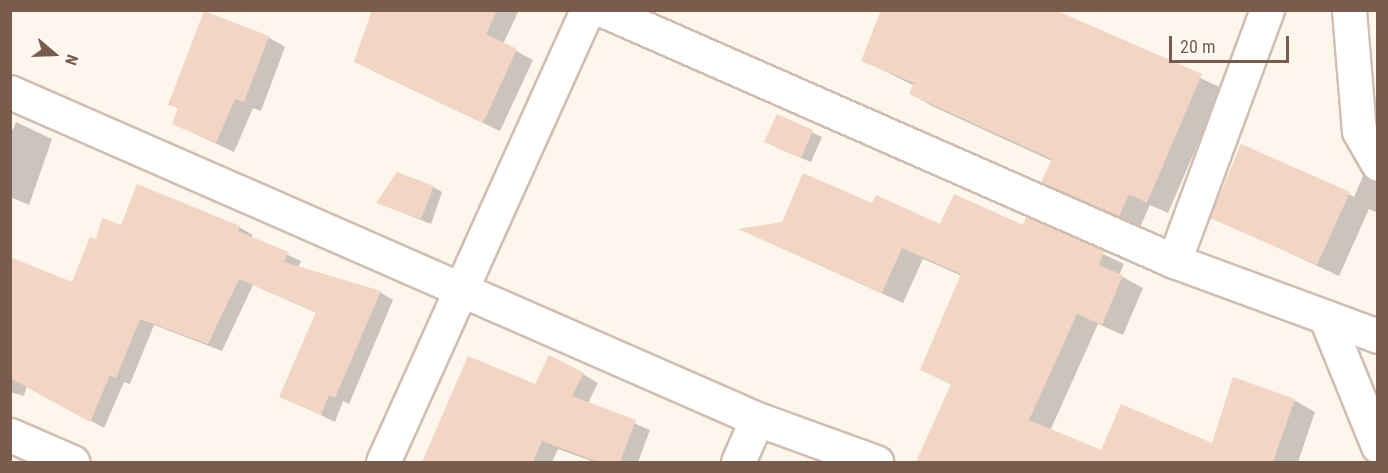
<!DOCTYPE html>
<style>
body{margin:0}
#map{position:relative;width:1388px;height:473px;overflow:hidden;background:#fdf6ec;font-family:"Roboto Condensed",sans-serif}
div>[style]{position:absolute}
.shadow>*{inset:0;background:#0003}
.building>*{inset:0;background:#f3d5c3}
.roads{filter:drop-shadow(2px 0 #d1beb0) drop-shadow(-2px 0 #d1beb0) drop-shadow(0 2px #d1beb0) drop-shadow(0 -2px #d1beb0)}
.minor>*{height:33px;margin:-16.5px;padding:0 16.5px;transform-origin:16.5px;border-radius:16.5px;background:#fff}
span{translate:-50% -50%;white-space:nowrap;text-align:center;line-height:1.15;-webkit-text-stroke:4.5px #fffaf3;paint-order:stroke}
.frame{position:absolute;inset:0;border:12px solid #7a5c4d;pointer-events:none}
.north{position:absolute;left:24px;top:24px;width:60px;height:60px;-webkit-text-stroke:4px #fffaf3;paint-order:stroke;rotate:109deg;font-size:16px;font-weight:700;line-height:24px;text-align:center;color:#7a5c4d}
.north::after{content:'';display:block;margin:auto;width:21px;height:27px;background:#7a5c4d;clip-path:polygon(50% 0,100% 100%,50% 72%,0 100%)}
.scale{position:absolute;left:1169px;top:36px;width:120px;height:27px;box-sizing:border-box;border:3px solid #7a5c4d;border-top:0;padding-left:8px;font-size:18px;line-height:21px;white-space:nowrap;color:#7a5c4d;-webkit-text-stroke:4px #fffaf3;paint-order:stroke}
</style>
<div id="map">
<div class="shadow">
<i style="clip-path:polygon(459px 10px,519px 10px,503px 44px,533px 60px,500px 131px,373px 71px)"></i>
<i style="clip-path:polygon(1052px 10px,1222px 88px,1168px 213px,1150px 205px,1140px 227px,1064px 194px,1043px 182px,1052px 161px,932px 106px,911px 94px,915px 86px,864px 61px)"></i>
<i style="clip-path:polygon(268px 37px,285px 47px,261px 111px,253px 108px,234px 152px,174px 124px,179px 109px,170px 104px)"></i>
<i style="clip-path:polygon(777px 116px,822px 137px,811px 162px,775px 147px)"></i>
<i style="clip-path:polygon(16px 122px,52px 139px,29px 205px,10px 197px,10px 136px)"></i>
<i style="clip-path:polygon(1363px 176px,1378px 184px,1378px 213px,1369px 209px,1339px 276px,1212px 217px,1349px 194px,1354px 197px)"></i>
<i style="clip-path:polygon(433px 187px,442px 192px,431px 224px,378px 203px)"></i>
<i style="clip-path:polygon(873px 205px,941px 226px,1023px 227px,1027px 218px,1124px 264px,1119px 275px,1143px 288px,1123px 335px,1098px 324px,1050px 431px,1101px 452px,1213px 445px,1294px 400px,1315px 412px,1298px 462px,926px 462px,920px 459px,952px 385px,922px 369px,962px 276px,923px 259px,903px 303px,742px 230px)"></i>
<i style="clip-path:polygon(121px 227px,239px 227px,253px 235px,251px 238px,301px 261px,298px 268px,380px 292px,393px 300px,349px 404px,343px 401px,335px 422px,281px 396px,317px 313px,253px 285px,222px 351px,154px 325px,130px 384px,124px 382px,104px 428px,27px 385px,24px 396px,10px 392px,10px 258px,73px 284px,97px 241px)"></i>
<i style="clip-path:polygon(469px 358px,536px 386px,583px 374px,598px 383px,588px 403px,650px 430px,638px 462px,594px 462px,558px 449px,552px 462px,424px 462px)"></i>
</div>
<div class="building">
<i style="clip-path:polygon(372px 10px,497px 10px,486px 34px,517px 49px,483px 123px,354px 62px)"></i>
<i style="clip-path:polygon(881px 10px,1055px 10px,1202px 74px,1147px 203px,1129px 194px,1119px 216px,1041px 182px,1052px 159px,909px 94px,914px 83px,861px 61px)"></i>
<i style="clip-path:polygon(204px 11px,269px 36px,244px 102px,235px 99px,216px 143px,172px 124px,178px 108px,168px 105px)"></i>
<i style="clip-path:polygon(777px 114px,813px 130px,801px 158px,764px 142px)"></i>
<i style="clip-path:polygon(1241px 144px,1350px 192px,1317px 265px,1210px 218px)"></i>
<i style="clip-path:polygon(397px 172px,434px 186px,421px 219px,376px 203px)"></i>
<i style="clip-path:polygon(803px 173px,872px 203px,876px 195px,940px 224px,954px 194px,1023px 225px,1026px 217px,1104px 251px,1099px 265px,1123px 275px,1102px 325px,1077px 314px,1029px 420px,1101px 450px,1121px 404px,1212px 443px,1233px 377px,1295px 399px,1273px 462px,916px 462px,951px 384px,920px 370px,961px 274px,902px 248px,882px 293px,738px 229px,782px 222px)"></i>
<i style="clip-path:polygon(137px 184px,240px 226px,238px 231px,288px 252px,284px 262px,381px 291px,335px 398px,329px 395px,321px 415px,279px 397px,316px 312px,239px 279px,208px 344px,140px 319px,116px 378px,110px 375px,90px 422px,10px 378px,10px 257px,72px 282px,90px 237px,96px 239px,102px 218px,121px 225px)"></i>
<i style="clip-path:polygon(549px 355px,584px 373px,572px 396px,636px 420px,620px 462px,598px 462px,542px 441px,533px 462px,422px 462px,468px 356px,535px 384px)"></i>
</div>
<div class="roads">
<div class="minor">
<i style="left:603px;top:10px;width:624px;rotate:23.73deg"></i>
<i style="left:1174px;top:261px;width:217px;rotate:20.2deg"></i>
<i style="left:1349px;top:10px;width:121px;rotate:85.3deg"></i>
<i style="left:1359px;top:131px;width:38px;rotate:60deg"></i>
<i style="left:10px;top:92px;width:815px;rotate:23.64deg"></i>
<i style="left:757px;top:419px;width:127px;rotate:19.9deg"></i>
<i style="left:1174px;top:261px;width:268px;rotate:-69.7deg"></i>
<i style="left:1326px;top:318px;width:138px;rotate:67.9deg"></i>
<i style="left:10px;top:435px;width:68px;rotate:23.5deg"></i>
<i style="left:383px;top:462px;width:496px;rotate:-65.7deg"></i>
<i style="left:738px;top:462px;width:47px;rotate:-66.2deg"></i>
</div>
</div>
<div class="frame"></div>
<div class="north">N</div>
<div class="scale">20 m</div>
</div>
